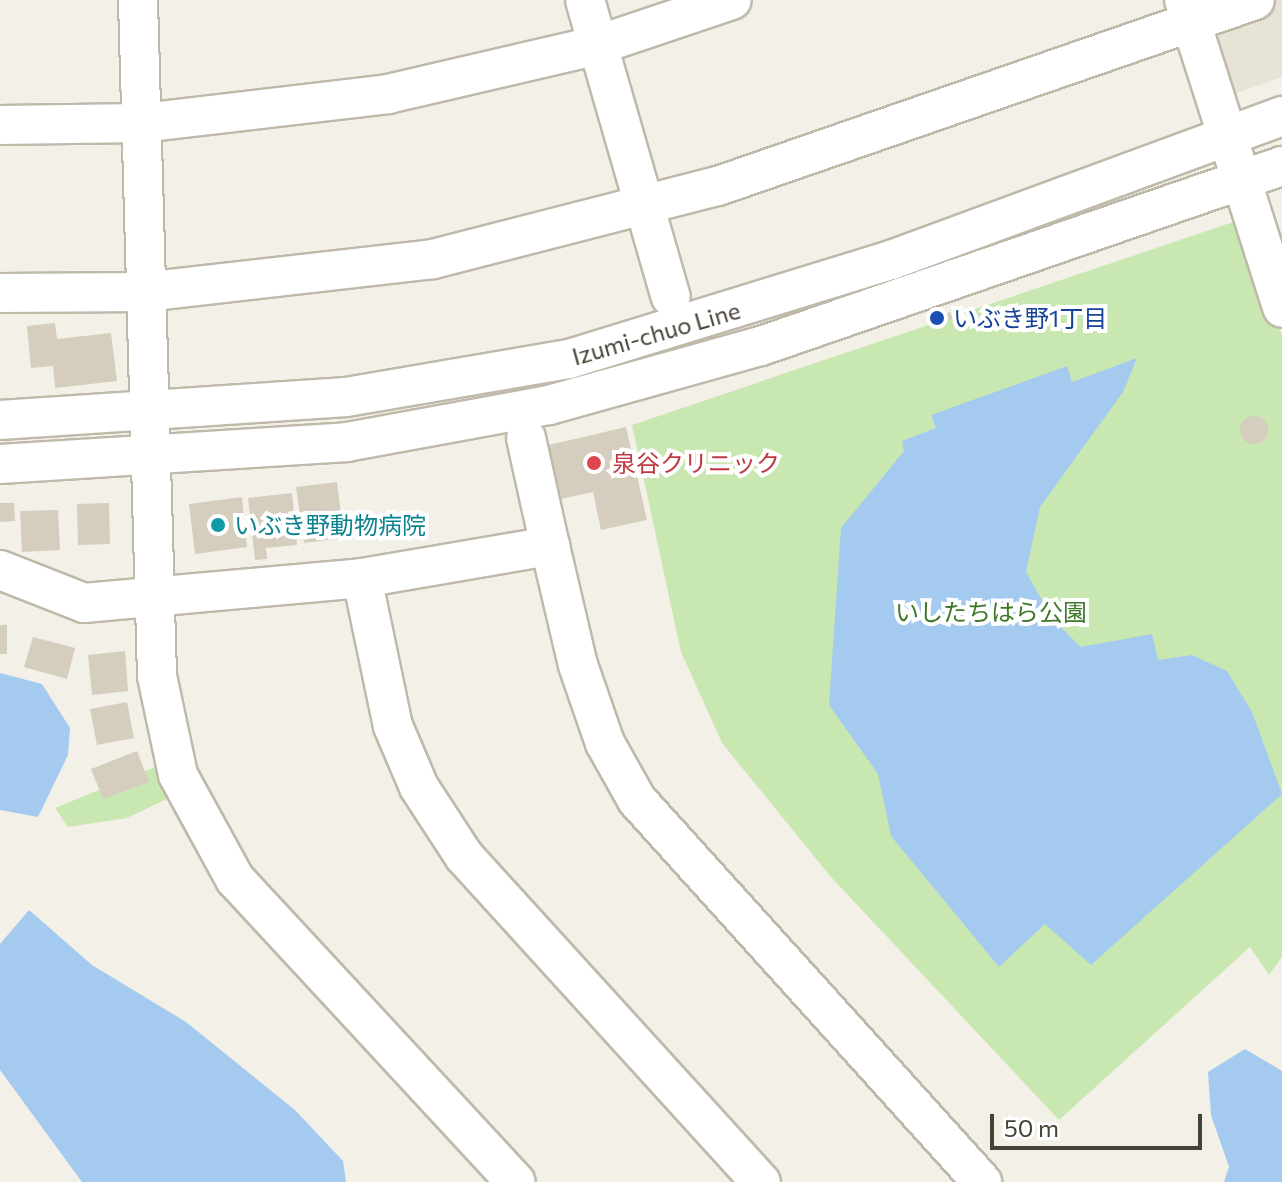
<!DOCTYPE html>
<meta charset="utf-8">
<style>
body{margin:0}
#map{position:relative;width:1282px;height:1182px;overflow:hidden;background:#f3f1e7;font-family:Commissioner,"Noto Sans JP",sans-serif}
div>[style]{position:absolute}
.residential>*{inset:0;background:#e7e3d5}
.green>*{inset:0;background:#c9e7b0}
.water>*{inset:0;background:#a4caef}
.building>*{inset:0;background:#d5cdbd}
.round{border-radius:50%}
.roads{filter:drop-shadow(2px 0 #bfb9aa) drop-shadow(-2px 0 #bfb9aa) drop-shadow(0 2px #bfb9aa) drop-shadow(0 -2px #bfb9aa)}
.minor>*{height:38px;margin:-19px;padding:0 19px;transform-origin:19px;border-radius:19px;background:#fff}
.dots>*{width:22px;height:22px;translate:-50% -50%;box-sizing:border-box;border:4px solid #fff;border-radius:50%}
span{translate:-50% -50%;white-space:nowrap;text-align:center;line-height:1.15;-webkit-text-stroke:8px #fff;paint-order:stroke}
.transit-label{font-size:24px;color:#164399}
.left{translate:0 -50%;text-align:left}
.street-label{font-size:24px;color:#464136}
.health-label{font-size:24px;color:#be3a42}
.culture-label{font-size:24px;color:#0d838f}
.park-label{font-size:24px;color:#40782a}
.scale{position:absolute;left:990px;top:1114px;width:212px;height:36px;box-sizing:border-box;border:4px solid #464136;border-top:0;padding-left:10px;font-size:24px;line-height:28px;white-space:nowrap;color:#464136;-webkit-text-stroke:6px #fff;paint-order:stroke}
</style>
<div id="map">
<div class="residential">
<i style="clip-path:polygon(1196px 0,1282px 0,1282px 77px,1228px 96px)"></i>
</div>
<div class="green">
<i style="clip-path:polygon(1242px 219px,1282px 336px,1282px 957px,1269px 975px,1250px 947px,1059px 1120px,830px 876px,722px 743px,681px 652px,632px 425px)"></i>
<i style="clip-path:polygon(160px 765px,171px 797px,127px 818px,68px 827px,55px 808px)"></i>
</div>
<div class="water">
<i style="clip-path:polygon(1137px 358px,1123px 392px,1040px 507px,1026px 572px,1054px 621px,1081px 647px,1152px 634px,1158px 660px,1192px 655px,1227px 671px,1252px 712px,1282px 794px,1091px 965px,1045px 924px,999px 967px,891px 836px,878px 774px,829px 705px,841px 528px,904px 451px,902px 441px,936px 428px,931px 415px,1067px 366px,1072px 382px)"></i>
<i style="clip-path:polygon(0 673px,42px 684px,70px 728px,68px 755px,38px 817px,0 810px)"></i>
<i style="clip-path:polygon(29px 910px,92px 965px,186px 1022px,295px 1110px,343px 1161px,346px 1182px,82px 1182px,0 1070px,0 944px)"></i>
<i style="clip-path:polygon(1245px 1049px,1282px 1071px,1282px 1182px,1224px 1182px,1229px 1167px,1211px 1115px,1208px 1072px)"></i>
</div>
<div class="building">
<i style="clip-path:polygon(950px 312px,953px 319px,937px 324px,935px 317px)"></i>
<i style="clip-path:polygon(55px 323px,57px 339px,111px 333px,117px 381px,55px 388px,53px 366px,31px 368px,27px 326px)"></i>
<i class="round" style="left:1240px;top:416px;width:28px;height:28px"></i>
<i style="clip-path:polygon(626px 427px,647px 520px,601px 530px,593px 492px,556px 500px,549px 445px)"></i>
<i style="clip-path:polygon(337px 482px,344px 538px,304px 543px,296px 487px)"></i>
<i style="clip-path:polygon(292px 493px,297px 545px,266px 548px,267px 559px,255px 560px,248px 498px)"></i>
<i style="clip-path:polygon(242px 497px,247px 547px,195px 554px,189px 504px)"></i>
<i style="clip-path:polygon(0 503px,14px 503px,15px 521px,0 522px)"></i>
<i style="clip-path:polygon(109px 503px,110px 544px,78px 545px,77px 504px)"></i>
<i style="clip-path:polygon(58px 510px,60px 550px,22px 552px,20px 511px)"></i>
<i style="clip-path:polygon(0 625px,7px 625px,7px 654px,0 654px)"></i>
<i style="clip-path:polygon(33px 637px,75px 648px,67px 679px,24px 667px)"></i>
<i style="clip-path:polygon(125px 651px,128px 691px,92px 695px,88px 655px)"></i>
<i style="clip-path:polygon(127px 702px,134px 738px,97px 745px,90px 709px)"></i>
<i style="clip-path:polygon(137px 751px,149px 782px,103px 799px,91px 769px)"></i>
</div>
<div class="roads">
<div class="minor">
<i style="left:138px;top:0;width:676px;rotate:88.39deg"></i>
<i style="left:157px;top:676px;width:101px;rotate:78deg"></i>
<i style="left:178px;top:775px;width:119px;rotate:61.3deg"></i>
<i style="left:235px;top:879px;width:413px;rotate:47.2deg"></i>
<i style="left:585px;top:0;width:309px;rotate:73.9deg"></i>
<i style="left:1184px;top:0;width:323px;rotate:72.3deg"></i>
<i style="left:0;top:125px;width:142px;rotate:-0.8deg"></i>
<i style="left:142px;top:123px;width:248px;rotate:-6.7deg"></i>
<i style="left:388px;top:94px;width:216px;rotate:-13.1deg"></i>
<i style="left:598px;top:45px;width:141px;rotate:-18.6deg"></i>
<i style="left:0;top:293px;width:144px;rotate:-0.4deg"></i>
<i style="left:144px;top:292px;width:291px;rotate:-6.5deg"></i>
<i style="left:433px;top:259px;width:294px;rotate:-14.4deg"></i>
<i style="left:718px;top:186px;width:568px;rotate:-19.1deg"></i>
<i style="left:0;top:420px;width:347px;rotate:-3.8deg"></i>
<i style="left:346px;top:397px;width:226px;rotate:-9.7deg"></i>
<i style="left:569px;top:359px;width:337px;rotate:-17.1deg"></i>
<i style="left:891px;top:260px;width:417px;rotate:-20.2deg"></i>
<i style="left:526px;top:438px;width:111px;rotate:77.5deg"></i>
<i style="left:0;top:464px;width:348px;rotate:-3.6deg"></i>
<i style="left:347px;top:442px;width:205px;rotate:-10.4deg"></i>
<i style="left:549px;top:405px;width:220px;rotate:-15.6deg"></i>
<i style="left:761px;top:346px;width:551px;rotate:-19.06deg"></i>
<i style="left:0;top:570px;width:90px;rotate:21.4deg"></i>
<i style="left:84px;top:603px;width:279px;rotate:-5.1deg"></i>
<i style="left:362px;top:578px;width:191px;rotate:-9.7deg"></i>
<i style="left:550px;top:546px;width:122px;rotate:76.8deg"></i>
<i style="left:578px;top:665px;width:83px;rotate:70.9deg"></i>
<i style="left:605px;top:743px;width:65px;rotate:60.7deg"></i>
<i style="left:637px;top:800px;width:515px;rotate:47.91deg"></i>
<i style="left:362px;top:578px;width:151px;rotate:78.2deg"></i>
<i style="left:393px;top:726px;width:66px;rotate:66.9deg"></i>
<i style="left:419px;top:787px;width:82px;rotate:56.9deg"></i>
<i style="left:464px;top:856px;width:441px;rotate:47.7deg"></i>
</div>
</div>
<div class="dots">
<i style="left:937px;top:318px;background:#1a4fb4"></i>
<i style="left:594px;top:463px;background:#e0444e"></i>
<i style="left:218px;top:525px;background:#0f9aa8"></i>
</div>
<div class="transit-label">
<span class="left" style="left:953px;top:318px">いぶき野1丁目</span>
</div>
<div class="street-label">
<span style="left:656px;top:333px;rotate:-16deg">Izumi-chuo Line</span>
</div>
<div class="health-label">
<span class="left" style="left:612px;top:463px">泉谷クリニック</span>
</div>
<div class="culture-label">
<span class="left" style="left:234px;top:525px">いぶき野動物病院</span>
</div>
<div class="park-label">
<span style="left:991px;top:612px">いしたちはら公園</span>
</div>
<div class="scale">50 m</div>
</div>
